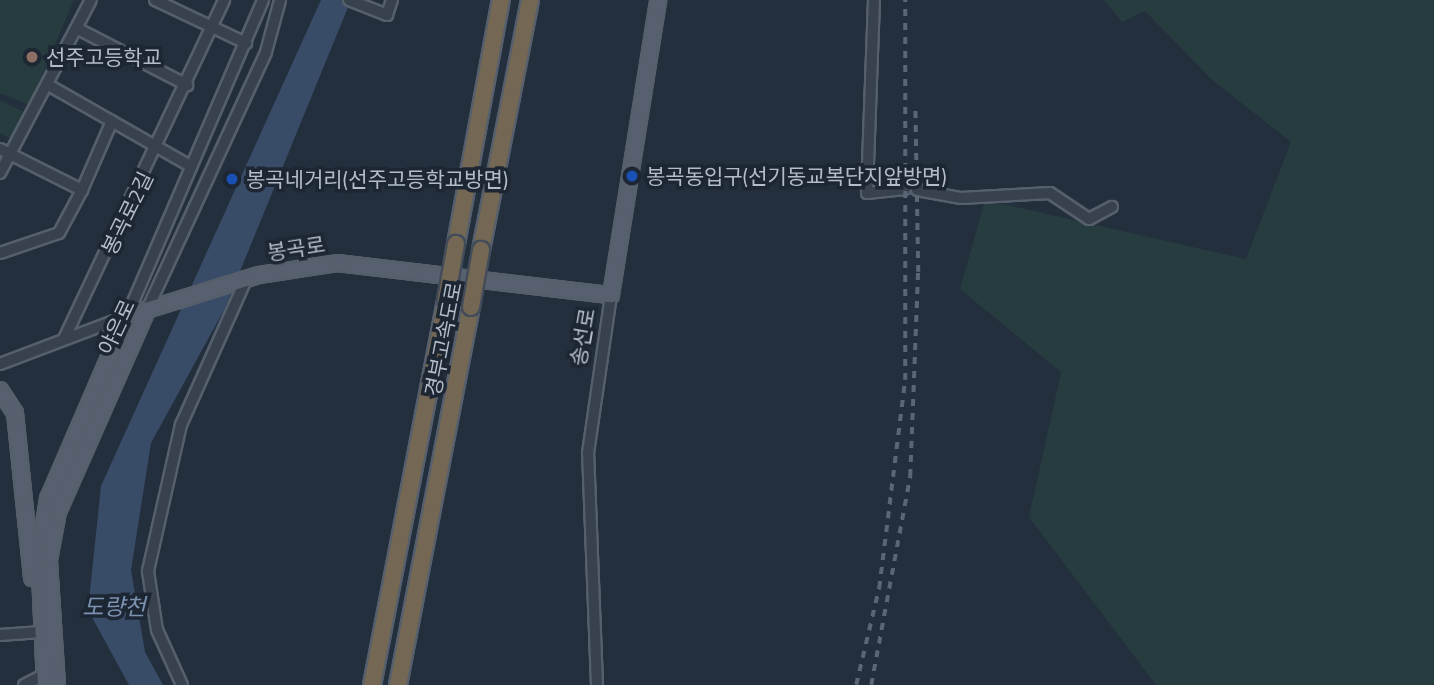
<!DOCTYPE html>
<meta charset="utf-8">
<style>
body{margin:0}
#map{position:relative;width:1434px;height:685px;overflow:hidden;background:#242f3e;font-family:"Titillium Web","Noto Sans KR",sans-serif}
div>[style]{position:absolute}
.green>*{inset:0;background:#263c3f}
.water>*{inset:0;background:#394c67}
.roads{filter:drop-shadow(2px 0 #565f6c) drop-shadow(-2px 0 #565f6c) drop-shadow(0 2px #565f6c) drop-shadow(0 -2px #565f6c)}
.minor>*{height:10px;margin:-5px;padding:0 5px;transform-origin:5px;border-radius:5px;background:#38414e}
.major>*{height:14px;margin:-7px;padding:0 7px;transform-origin:7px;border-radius:7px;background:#56606e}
.highway>*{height:16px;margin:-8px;padding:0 8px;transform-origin:8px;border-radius:8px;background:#746855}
.rail>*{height:3.5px;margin-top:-1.75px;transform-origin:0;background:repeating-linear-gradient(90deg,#5a6575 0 7px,transparent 0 14px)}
.bridges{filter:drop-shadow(2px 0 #434c59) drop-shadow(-2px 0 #434c59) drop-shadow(0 2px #434c59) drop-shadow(0 -2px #434c59)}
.highway-bridge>*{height:16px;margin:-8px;padding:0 8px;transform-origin:8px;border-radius:8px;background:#746855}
.dots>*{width:19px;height:19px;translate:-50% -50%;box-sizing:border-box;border:4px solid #1d2633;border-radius:50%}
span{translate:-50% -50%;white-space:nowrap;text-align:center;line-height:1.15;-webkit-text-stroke:7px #1d2633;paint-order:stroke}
.poi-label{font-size:21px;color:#b4bcc9}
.left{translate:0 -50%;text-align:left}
.street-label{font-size:21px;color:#b4bcc9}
.water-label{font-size:23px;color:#7c92b1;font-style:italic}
</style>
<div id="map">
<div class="green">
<i style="clip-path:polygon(0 0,74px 0,29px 105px,0 93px)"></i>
<i style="clip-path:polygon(1104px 0,1434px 0,1434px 685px,1156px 685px,1029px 517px,1061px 372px,960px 289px,985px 200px,1246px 259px,1291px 142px,1211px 79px,1145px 11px,1122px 22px)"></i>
<i style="clip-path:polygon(0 100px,24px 112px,11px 139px,0 133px)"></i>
</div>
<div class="water">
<i style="clip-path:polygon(321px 0,351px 0,225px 308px,151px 443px,131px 570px,145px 652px,163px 685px,129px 685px,88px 610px,101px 486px)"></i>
</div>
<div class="roads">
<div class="minor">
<i style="left:155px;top:0;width:101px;rotate:25.3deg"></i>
<i style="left:349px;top:0;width:41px;rotate:21.5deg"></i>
<i style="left:387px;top:15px;width:16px;rotate:-72deg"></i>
<i style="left:874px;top:0;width:193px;rotate:92.1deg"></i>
<i style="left:867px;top:193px;width:38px;rotate:-6deg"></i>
<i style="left:78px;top:29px;width:123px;rotate:27.2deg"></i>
<i style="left:50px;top:86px;width:161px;rotate:29.7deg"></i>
<i style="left:0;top:149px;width:92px;rotate:26.6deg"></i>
<i style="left:82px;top:190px;width:75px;rotate:-66.5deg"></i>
<i style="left:0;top:173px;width:195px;rotate:-62.3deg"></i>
<i style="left:917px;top:190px;width:45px;rotate:10.3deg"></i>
<i style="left:961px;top:198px;width:89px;rotate:-3.2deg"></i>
<i style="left:1050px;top:193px;width:47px;rotate:33.7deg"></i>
<i style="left:1089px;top:219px;width:26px;rotate:-28deg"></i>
<i style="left:0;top:253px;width:62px;rotate:-18.7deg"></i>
<i style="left:59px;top:233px;width:49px;rotate:-61.9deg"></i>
<i style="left:147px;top:310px;width:284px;rotate:-65.2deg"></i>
<i style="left:266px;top:52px;width:54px;rotate:-74.9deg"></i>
<i style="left:64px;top:339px;width:375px;rotate:-64.7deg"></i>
<i style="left:0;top:364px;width:136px;rotate:-20.7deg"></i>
<i style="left:127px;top:316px;width:344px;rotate:-66.7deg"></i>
<i style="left:0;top:635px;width:41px;rotate:-4.2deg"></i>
<i style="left:24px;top:685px;width:22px;rotate:-27deg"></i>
<i style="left:182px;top:685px;width:60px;rotate:-114.4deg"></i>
<i style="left:157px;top:630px;width:60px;rotate:-98.7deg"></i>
<i style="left:148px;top:571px;width:150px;rotate:-77.3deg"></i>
<i style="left:181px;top:425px;width:159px;rotate:-65.9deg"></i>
<i style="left:597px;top:685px;width:232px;rotate:-92.2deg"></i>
<i style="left:588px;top:453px;width:160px;rotate:-81.7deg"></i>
</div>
<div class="major">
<i style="left:0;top:390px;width:27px;rotate:57deg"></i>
<i style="left:15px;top:413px;width:166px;rotate:84.1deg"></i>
<i style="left:45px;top:685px;width:130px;rotate:-92.6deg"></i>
<i style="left:39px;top:555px;width:57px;rotate:-80.9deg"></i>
<i style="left:48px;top:499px;width:199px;rotate:-66.7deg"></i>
<i style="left:127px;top:316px;width:138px;rotate:-17.3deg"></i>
<i style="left:259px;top:275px;width:79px;rotate:-8.7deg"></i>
<i style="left:337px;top:263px;width:276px;rotate:6.7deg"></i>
<i style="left:611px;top:295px;width:299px;rotate:-80.9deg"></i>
<i style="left:57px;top:685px;width:125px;rotate:-93.7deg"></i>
<i style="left:49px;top:560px;width:49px;rotate:-79.4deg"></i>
<i style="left:58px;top:512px;width:221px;rotate:-66.2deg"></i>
</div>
<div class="highway">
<i style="left:456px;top:244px;width:248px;rotate:-79.6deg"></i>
<i style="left:481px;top:250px;width:255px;rotate:-78.9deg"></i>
<i style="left:372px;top:685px;width:392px;rotate:-79.1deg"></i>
<i style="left:398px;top:685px;width:385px;rotate:-79.1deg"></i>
</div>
</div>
<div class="rail">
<i style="left:856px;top:685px;width:100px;rotate:-76.7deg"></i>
<i style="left:879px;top:588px;width:210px;rotate:-82.9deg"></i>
<i style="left:905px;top:380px;width:380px;rotate:-90deg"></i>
<i style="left:871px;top:685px;width:213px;rotate:-79.4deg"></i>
<i style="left:910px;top:476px;width:204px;rotate:-87.8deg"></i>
<i style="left:918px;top:272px;width:167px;rotate:-91deg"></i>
</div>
<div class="bridges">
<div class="highway-bridge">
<i style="left:446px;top:300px;width:57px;rotate:-79.9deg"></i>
<i style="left:471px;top:307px;width:58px;rotate:-80deg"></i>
</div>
</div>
<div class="dots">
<i style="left:32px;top:57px;background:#8d6e63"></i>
<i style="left:632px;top:176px;background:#1a4fb4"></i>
<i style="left:232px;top:179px;background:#1a4fb4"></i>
</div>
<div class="poi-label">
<span class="left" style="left:46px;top:57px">선주고등학교</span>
<span class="left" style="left:646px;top:176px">봉곡동입구(선기동교복단지앞방면)</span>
<span class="left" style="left:246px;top:179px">봉곡네거리(선주고등학교방면)</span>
</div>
<div class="street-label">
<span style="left:127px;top:213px;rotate:-64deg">봉곡로2길</span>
<span style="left:296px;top:248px;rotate:-9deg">봉곡로</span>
<span style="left:116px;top:327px;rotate:-65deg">야은로</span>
<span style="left:582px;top:337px;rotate:-80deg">송선로</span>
<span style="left:443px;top:339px;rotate:-79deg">경부고속도로</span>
</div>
<div class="water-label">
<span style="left:114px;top:607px">도량천</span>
</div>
</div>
